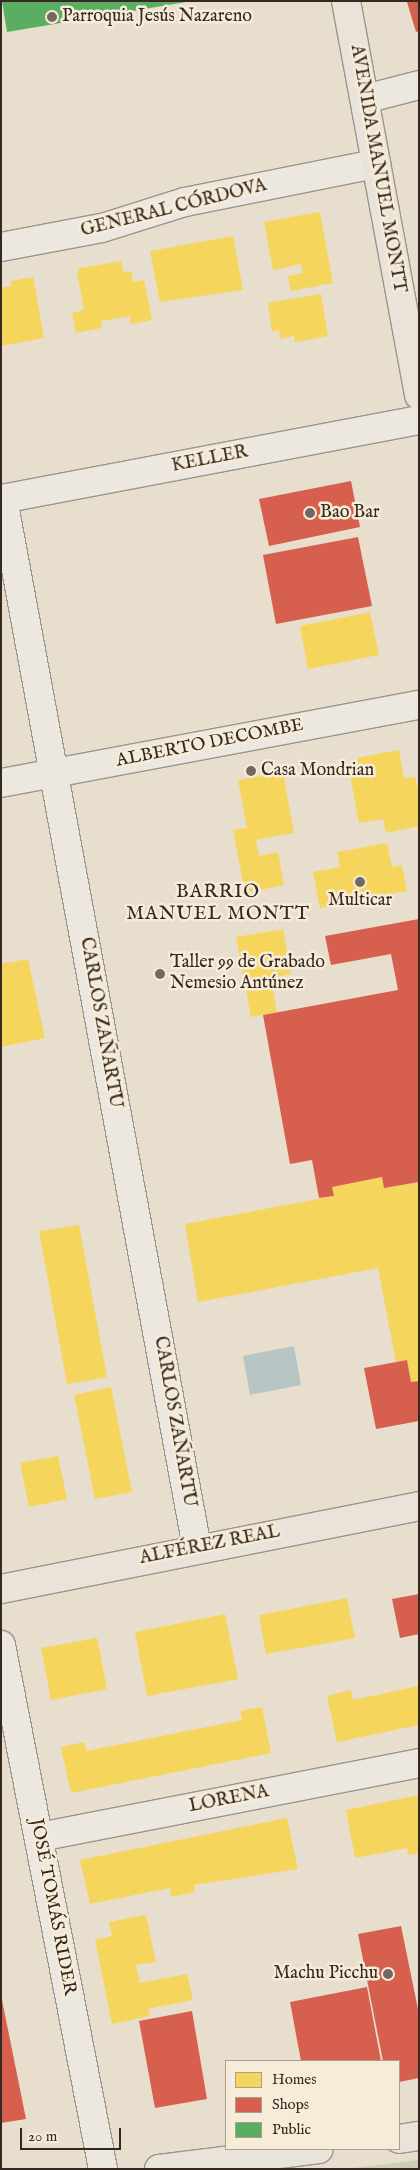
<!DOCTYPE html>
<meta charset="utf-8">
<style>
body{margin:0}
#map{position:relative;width:420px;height:2170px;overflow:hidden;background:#e8dece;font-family:"IM FELL English",serif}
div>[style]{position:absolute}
.green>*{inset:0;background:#ccd0b0}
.water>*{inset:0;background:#b7c5c4}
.homes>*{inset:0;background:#f6d55c}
.shops>*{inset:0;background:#d6604d}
.public>*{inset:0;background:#5aae61}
.roads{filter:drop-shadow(1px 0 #9b948a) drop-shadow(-1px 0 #9b948a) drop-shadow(0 1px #9b948a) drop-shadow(0 -1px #9b948a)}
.minor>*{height:28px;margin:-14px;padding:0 14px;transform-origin:14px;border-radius:14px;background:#ece7df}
.major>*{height:28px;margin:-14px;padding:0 14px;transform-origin:14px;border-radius:14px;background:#e9e3da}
.dots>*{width:14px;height:14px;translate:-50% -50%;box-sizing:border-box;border:2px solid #f7ecd8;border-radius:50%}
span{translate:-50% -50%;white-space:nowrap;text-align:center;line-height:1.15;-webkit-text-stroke:5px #f7ecd8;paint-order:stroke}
.poi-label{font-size:18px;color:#342821}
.left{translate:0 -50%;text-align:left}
.right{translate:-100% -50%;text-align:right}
.street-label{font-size:18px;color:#342821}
.neighbourhood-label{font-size:19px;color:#342821;letter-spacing:1px}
.frame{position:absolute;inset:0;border:2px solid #342821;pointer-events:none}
.legend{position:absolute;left:225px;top:2060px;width:175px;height:90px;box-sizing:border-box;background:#f7ecd8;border:1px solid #a99e8f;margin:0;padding:6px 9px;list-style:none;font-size:15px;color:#342821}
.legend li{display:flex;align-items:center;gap:10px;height:25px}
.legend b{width:25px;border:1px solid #a99e8f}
.scale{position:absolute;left:20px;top:2128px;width:101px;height:22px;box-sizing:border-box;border:2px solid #342821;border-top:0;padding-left:6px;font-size:15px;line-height:18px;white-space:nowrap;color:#342821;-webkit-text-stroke:4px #f7ecd8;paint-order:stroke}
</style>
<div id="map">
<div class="green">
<i style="clip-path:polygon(419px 2160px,419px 2169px,345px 2169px)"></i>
</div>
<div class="water">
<i style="clip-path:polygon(294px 1346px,301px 1385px,250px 1395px,243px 1356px)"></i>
</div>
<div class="homes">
<i style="clip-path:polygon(320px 212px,333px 283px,291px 291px,288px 276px,303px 273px,301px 264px,273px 270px,264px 222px)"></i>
<i style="clip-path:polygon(233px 236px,243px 290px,160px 302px,150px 251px)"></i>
<i style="clip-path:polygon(121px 261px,123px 272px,131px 271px,133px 282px,144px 280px,152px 320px,131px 324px,130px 316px,101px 321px,102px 328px,76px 333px,72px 313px,84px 310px,77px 273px,80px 268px)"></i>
<i style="clip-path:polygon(33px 277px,44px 338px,1px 346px,1px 288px,11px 286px,11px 281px)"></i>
<i style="clip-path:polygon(321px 294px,328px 336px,295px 342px,294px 336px,280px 339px,279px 330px,272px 332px,268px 303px)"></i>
<i style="clip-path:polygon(370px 612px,379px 655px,308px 669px,300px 626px)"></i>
<i style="clip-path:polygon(399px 750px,404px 778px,415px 777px,419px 793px,419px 826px,386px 833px,383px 819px,359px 823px,350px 775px,360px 773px,357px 758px)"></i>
<i style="clip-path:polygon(283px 772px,294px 833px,256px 840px,259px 856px,278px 852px,284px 885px,245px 893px,233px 830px,247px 828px,238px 780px)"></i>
<i style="clip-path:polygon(387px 843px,392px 867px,402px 865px,407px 891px,320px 908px,313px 872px,340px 867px,337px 852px)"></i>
<i style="clip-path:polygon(283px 929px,291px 974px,271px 978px,277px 1012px,251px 1017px,236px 937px)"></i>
<i style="clip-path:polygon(28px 959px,45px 1038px,1px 1047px,1px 964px)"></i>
<i style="clip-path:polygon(382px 1177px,384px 1188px,419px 1182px,419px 1381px,411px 1382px,407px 1360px,396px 1362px,378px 1268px,198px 1302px,185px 1224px,334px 1196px,332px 1187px)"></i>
<i style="clip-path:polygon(79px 1225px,107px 1377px,67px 1384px,39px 1231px)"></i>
<i style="clip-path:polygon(111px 1387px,132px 1492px,95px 1499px,74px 1395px)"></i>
<i style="clip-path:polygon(58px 1456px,67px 1499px,29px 1507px,20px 1463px)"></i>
<i style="clip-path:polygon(347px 1598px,355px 1638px,266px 1654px,259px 1615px)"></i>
<i style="clip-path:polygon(225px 1614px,238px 1679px,147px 1696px,135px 1632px)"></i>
<i style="clip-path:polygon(97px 1638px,107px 1689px,51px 1700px,41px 1648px)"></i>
<i style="clip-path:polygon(419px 1686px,419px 1725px,337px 1742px,327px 1696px,351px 1690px,353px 1700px)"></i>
<i style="clip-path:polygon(262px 1707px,271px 1753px,71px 1793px,61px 1747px,84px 1742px,87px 1751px,242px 1720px,240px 1711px)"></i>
<i style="clip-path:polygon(419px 1795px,419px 1853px,408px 1855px,407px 1848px,355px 1858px,346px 1810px)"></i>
<i style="clip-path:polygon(287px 1818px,298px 1869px,194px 1885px,195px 1892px,171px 1897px,170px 1888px,90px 1904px,80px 1860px)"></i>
<i style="clip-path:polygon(146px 1915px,156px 1962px,136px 1965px,140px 1983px,187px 1974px,193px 2000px,148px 2009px,150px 2016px,112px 2024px,95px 1940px,112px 1936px,109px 1922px)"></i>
</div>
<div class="shops">
<i style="clip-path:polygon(419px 1px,419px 31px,416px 32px,407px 2px)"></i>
<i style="clip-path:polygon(351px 481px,360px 527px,269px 546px,259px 499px)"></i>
<i style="clip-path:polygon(358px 537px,372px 606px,276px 624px,263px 555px)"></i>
<i style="clip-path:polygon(419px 919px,419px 1182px,384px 1188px,382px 1177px,332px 1187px,334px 1196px,319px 1198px,312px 1160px,290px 1164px,263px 1015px,398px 990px,391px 954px,331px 965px,325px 936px)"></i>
<i style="clip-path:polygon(407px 1360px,411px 1382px,419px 1381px,419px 1421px,376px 1429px,364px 1368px)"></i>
<i style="clip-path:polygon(419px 1594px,419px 1634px,400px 1638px,392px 1599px)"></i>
<i style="clip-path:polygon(401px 1926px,419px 2014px,419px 2078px,399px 2082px,399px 2061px,383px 2061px,358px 1934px)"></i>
<i style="clip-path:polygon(367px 1987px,381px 2061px,301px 2061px,290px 2002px)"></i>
<i style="clip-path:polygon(1px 1995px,26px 2119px,1px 2123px)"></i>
<i style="clip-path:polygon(192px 2011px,207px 2099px,155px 2108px,139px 2021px)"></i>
</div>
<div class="public">
<i style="clip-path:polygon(2px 1px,186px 1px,186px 2px,7px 32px)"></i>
</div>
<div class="roads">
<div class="minor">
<i style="left:365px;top:99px;width:56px;rotate:-14.5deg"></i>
<i style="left:1px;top:247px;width:103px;rotate:-10.7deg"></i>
<i style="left:102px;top:228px;width:87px;rotate:-17.4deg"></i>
<i style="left:185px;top:202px;width:195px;rotate:-11.3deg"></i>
<i style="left:1px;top:499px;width:425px;rotate:-10.7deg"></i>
<i style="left:3px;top:499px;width:1067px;rotate:79.52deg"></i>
<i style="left:1px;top:783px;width:425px;rotate:-10.6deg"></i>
<i style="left:1px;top:1645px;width:534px;rotate:78.98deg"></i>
<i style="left:39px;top:1837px;width:387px;rotate:-11deg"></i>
</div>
<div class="major">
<i style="left:346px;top:1px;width:401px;rotate:79.5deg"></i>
<i style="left:1px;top:1589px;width:426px;rotate:-11.2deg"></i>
<i style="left:399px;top:2139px;width:20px;rotate:-9deg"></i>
<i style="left:159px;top:2169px;width:161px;rotate:-7.1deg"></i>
</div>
</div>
<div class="dots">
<i style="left:52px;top:17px;background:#73685e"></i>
<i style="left:310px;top:513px;background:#73685e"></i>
<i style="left:251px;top:771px;background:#73685e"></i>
<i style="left:360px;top:882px;background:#73685e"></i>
<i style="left:160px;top:974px;background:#73685e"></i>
<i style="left:388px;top:1974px;background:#73685e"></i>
</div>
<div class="poi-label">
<span class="left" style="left:62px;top:17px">Parroquia Jesús Nazareno</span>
<span class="left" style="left:320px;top:513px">Bao Bar</span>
<span class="left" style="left:261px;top:771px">Casa Mondrian</span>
<span style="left:360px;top:901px">Multicar</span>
<span class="left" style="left:170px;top:974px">Taller 99 de Grabado<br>Nemesio Antúnez</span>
<span class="right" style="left:378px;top:1974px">Machu Picchu</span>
</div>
<div class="street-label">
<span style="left:377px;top:169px;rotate:80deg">AVENIDA MANUEL MONTT</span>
<span style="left:174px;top:209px;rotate:-14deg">GENERAL CÓRDOVA</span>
<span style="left:210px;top:460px;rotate:-11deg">KELLER</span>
<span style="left:210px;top:744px;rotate:-11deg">ALBERTO DECOMBE</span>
<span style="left:100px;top:1023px;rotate:80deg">CARLOS ZAÑARTU</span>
<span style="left:174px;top:1422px;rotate:80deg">CARLOS ZAÑARTU</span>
<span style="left:210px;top:1546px;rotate:-11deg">ALFÉREZ REAL</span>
<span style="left:229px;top:1800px;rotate:-11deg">LORENA</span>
<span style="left:52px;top:1907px;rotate:79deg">JOSÉ TOMÁS RIDER</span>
</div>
<div class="neighbourhood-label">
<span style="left:218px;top:904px">BARRIO<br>MANUEL MONTT</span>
</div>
<div class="frame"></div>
<ul class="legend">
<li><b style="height:14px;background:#f6d55c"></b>Homes</li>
<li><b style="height:14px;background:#d6604d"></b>Shops</li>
<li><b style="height:14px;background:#5aae61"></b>Public</li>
</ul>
<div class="scale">20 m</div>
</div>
